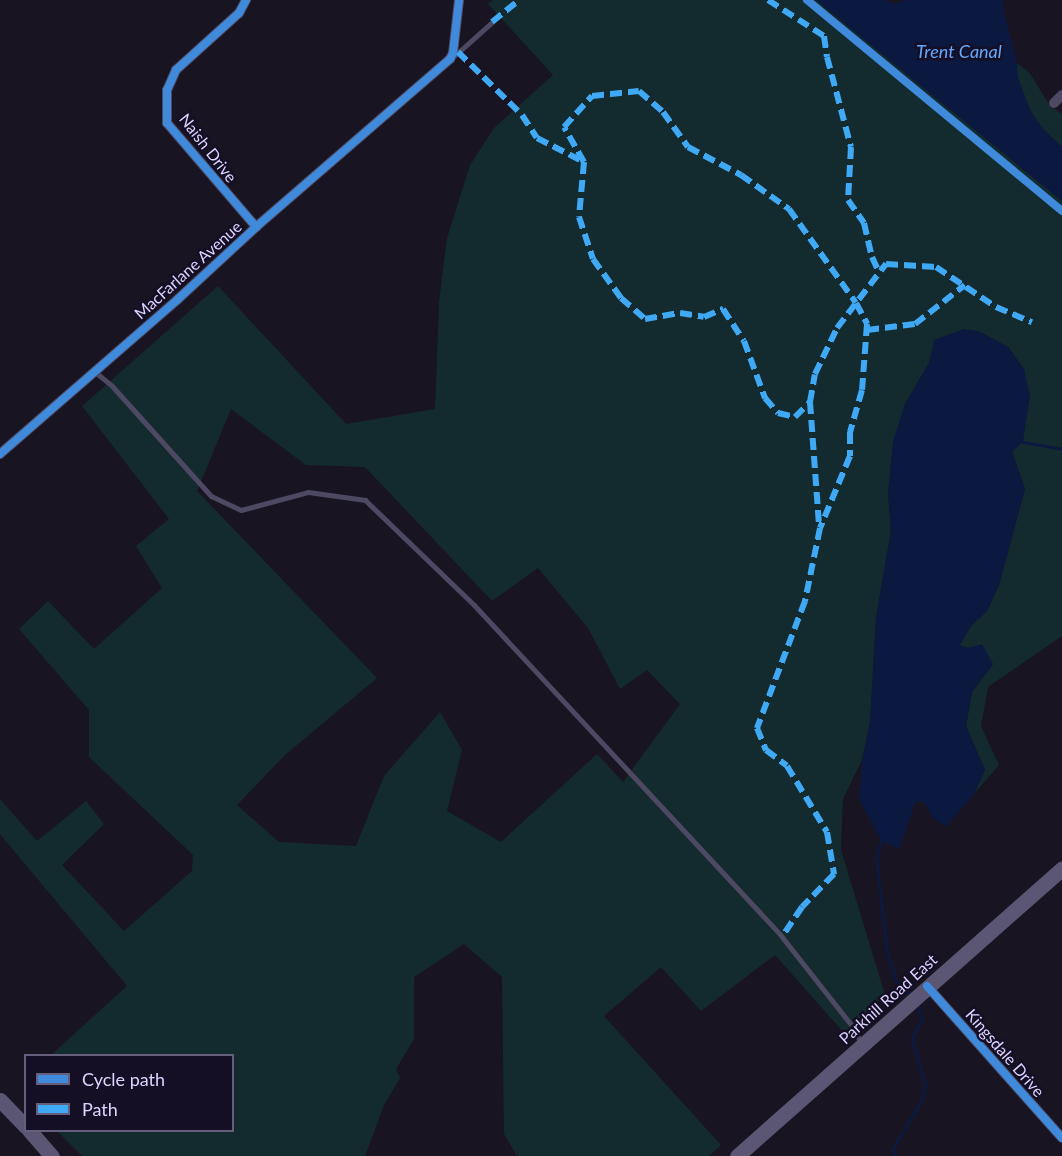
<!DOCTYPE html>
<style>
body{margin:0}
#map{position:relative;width:1062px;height:1156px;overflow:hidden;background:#181421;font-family:Lato,sans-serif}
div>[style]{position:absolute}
.green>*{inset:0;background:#132b2e}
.water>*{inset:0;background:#0b1941}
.stream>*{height:3px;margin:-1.5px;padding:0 1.5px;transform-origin:1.5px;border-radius:1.5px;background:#0b1941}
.lane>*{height:5px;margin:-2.5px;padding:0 2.5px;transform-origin:2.5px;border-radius:2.5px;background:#4d4962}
.street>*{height:10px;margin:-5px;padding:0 5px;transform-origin:5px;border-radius:5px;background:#4d4962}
.secondary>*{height:15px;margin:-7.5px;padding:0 7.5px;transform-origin:7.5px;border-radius:7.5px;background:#5a5674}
.quiet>*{height:6px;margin-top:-3px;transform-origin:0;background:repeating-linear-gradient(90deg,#3fa9f5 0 12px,transparent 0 18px)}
.cycleway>*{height:8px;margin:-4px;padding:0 4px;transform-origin:4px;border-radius:4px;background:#408adc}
span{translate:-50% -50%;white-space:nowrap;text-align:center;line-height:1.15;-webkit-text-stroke:5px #150f26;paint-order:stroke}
.street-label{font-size:16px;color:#ddd5ff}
.water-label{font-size:18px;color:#63a9ff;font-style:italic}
.legend{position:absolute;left:24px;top:1054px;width:210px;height:78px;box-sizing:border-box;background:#150f26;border:2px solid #655e7d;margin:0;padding:8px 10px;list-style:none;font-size:18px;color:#ddd5ff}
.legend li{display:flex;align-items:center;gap:12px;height:30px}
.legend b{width:30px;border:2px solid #655e7d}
</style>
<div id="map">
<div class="green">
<i style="clip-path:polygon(evenodd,493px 0,816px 0,1062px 201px,1062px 636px,988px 687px,981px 726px,999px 765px,974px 794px,985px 770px,966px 726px,972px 692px,993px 664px,968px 648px,959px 646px,971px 626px,987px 611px,999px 585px,1025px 489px,1012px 452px,1024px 369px,1008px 347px,978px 331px,935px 340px,929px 363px,905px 404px,888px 492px,891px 531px,876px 618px,870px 723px,862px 760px,843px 799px,841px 850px,885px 995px,846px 1035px,775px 955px,701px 1011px,661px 967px,604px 1016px,721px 1145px,709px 1156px,517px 1156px,504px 1134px,502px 977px,464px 944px,414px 977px,414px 1039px,396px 1069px,400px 1078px,384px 1105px,365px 1156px,82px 1156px,57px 1131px,232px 1130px,232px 1056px,51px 1055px,127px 986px,0 834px,0 799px,37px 841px,86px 801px,104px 824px,62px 865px,124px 931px,192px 871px,193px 855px,89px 757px,89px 710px,19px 629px,48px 601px,94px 649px,162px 588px,136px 546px,169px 519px,82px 406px,218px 286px,346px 424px,435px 409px,439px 302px,447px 238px,470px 165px,494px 128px,553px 75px,488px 4px,493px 0,231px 409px,306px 465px,365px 467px,492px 601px,538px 568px,588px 628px,620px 689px,647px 670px,680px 704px,623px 782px,597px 754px,501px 842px,447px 811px,462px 750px,440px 712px,384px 776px,356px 846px,279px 842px,237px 805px,286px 754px,377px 678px,197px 491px,231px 409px)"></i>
<i style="clip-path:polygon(1017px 63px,1029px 72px,1050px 106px,1062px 114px,1062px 147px,1043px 129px,1030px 110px,1017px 77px)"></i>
</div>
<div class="water">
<i style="clip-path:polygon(816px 0,886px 0,896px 4px,905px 0,1004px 0,1003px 8px,1017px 63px,1018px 77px,1030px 110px,1043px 129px,1062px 147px,1062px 201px)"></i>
<i style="clip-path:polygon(964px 329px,978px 331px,1008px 347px,1024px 369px,1030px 396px,1023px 442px,1012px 452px,1025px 489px,999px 585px,987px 611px,971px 626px,960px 645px,968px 648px,982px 644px,993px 664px,972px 692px,966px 726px,985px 770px,974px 794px,946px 827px,933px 818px,925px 803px,916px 801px,899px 849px,881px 841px,859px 799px,862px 760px,870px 723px,876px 618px,891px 531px,888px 492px,893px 441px,905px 404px,929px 363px,934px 340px)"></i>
</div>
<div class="stream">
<i style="left:1023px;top:442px;width:40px;rotate:10deg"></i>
<i style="left:881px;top:841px;width:18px;rotate:106deg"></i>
<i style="left:876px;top:858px;width:95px;rotate:83.3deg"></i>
<i style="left:887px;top:952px;width:31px;rotate:73deg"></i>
<i style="left:896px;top:982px;width:19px;rotate:39deg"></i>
<i style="left:896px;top:1156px;width:7px;rotate:-124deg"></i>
<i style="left:892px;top:1150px;width:59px;rotate:-59.5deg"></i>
<i style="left:922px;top:1099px;width:13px;rotate:-77deg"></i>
<i style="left:925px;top:1086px;width:49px;rotate:-105.5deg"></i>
<i style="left:912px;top:1039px;width:23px;rotate:-65deg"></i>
<i style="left:922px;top:1018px;width:14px;rotate:-111deg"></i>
</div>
<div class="lane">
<i style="left:453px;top:57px;width:52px;rotate:-41.9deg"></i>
<i style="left:95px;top:372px;width:22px;rotate:39deg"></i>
<i style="left:112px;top:386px;width:148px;rotate:48deg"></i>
<i style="left:211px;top:496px;width:33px;rotate:25deg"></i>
<i style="left:241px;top:510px;width:69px;rotate:-15deg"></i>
<i style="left:308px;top:492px;width:58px;rotate:8deg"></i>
<i style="left:365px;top:500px;width:151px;rotate:43.9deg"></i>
<i style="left:474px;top:605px;width:453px;rotate:47.1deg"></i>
<i style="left:782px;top:937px;width:113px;rotate:51.8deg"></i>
<i style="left:852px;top:1026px;width:19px;rotate:62deg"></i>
</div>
<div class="street">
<i style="left:246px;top:0;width:15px;rotate:118deg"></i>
<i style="left:239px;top:13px;width:85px;rotate:137.9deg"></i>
<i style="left:176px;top:70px;width:22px;rotate:114deg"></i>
<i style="left:167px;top:90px;width:33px;rotate:90deg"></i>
<i style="left:167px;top:123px;width:137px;rotate:49.4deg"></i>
<i style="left:1054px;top:103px;width:11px;rotate:-45deg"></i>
<i style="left:0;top:454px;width:235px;rotate:-41deg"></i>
<i style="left:177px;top:300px;width:108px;rotate:-42.7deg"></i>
<i style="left:256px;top:227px;width:257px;rotate:-40.9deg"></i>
<i style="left:450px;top:59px;width:7px;rotate:-63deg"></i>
<i style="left:453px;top:53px;width:53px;rotate:-83.5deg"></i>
<i style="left:927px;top:986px;width:203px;rotate:48.4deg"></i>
</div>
<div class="secondary">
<i style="left:0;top:1100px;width:37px;rotate:46deg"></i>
<i style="left:29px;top:1130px;width:35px;rotate:49deg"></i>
<i style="left:737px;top:1156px;width:434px;rotate:-41.5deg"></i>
</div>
<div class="quiet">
<i style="left:768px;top:0;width:67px;rotate:32.7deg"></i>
<i style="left:824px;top:36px;width:21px;rotate:82deg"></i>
<i style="left:827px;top:57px;width:93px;rotate:75.1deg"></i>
<i style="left:851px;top:147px;width:53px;rotate:93.2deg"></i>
<i style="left:848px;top:200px;width:28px;rotate:55deg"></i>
<i style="left:864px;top:223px;width:35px;rotate:77deg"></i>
<i style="left:872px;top:257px;width:17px;rotate:65deg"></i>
<i style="left:492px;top:22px;width:35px;rotate:-39deg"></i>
<i style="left:458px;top:52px;width:90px;rotate:44.5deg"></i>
<i style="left:522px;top:115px;width:27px;rotate:57deg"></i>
<i style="left:537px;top:138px;width:53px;rotate:27.1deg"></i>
<i style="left:584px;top:162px;width:55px;rotate:95.2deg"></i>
<i style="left:579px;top:217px;width:44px;rotate:71.6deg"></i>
<i style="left:593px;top:259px;width:48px;rotate:54.3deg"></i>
<i style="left:621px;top:298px;width:32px;rotate:41deg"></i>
<i style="left:645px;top:319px;width:36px;rotate:-10deg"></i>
<i style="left:680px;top:313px;width:24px;rotate:9deg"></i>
<i style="left:704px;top:317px;width:21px;rotate:-23deg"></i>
<i style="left:723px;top:309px;width:38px;rotate:57deg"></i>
<i style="left:744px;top:341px;width:61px;rotate:69.8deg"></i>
<i style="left:765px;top:398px;width:20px;rotate:49deg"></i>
<i style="left:778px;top:413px;width:17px;rotate:13deg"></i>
<i style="left:795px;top:417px;width:21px;rotate:-45deg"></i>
<i style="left:810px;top:402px;width:28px;rotate:-80deg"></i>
<i style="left:815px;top:374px;width:51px;rotate:-64.4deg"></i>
<i style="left:837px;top:328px;width:81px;rotate:-52.6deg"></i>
<i style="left:886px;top:264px;width:50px;rotate:3.4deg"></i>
<i style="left:936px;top:267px;width:72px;rotate:33.7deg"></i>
<i style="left:996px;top:307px;width:39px;rotate:23deg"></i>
<i style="left:584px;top:162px;width:40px;rotate:-119.7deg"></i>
<i style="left:564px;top:127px;width:42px;rotate:-47.9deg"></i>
<i style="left:592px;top:96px;width:47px;rotate:-6.1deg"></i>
<i style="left:639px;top:91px;width:32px;rotate:41deg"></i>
<i style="left:663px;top:112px;width:43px;rotate:54.5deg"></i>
<i style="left:688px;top:147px;width:60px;rotate:27.8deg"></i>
<i style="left:741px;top:175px;width:59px;rotate:35.3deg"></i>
<i style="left:789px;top:209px;width:115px;rotate:54.5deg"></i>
<i style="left:856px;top:303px;width:24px;rotate:62deg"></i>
<i style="left:867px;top:324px;width:66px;rotate:94.3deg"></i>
<i style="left:862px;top:390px;width:44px;rotate:105.9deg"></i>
<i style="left:850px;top:432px;width:24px;rotate:90deg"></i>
<i style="left:850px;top:456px;width:78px;rotate:112.6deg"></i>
<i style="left:820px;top:528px;width:75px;rotate:101.6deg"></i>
<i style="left:805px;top:601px;width:136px;rotate:110.7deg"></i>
<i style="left:757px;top:728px;width:24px;rotate:68deg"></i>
<i style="left:766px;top:750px;width:26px;rotate:37deg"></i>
<i style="left:787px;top:766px;width:77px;rotate:58.8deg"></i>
<i style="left:827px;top:832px;width:43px;rotate:80.5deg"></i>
<i style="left:834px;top:874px;width:46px;rotate:134.1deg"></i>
<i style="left:802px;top:907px;width:36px;rotate:124deg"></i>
<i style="left:867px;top:330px;width:48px;rotate:-7.1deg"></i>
<i style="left:915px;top:324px;width:63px;rotate:-38deg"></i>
<i style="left:810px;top:402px;width:122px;rotate:85.8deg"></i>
</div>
<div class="cycleway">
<i style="left:246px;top:0;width:15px;rotate:118deg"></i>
<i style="left:239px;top:13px;width:85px;rotate:137.9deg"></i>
<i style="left:176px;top:70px;width:22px;rotate:114deg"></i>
<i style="left:167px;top:90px;width:33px;rotate:90deg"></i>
<i style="left:167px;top:123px;width:137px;rotate:49.4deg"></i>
<i style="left:807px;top:0;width:331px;rotate:39.6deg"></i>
<i style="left:0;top:454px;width:235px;rotate:-41deg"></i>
<i style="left:177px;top:300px;width:108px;rotate:-42.7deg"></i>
<i style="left:256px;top:227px;width:257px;rotate:-40.9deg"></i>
<i style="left:450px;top:59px;width:7px;rotate:-63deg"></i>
<i style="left:453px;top:53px;width:53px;rotate:-83.5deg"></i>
<i style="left:927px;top:986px;width:203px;rotate:48.4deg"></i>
</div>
<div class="street-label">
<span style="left:208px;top:148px;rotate:52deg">Naish Drive</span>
<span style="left:188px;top:270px;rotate:-42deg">MacFarlane Avenue</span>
<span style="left:888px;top:999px;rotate:-42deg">Parkhill Road East</span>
<span style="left:1005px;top:1053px;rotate:49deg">Kingsdale Drive</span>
</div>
<div class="water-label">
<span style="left:959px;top:51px">Trent Canal</span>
</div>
<ul class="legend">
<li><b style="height:8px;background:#408adc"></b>Cycle path</li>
<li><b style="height:8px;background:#3fa9f5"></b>Path</li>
</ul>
</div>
